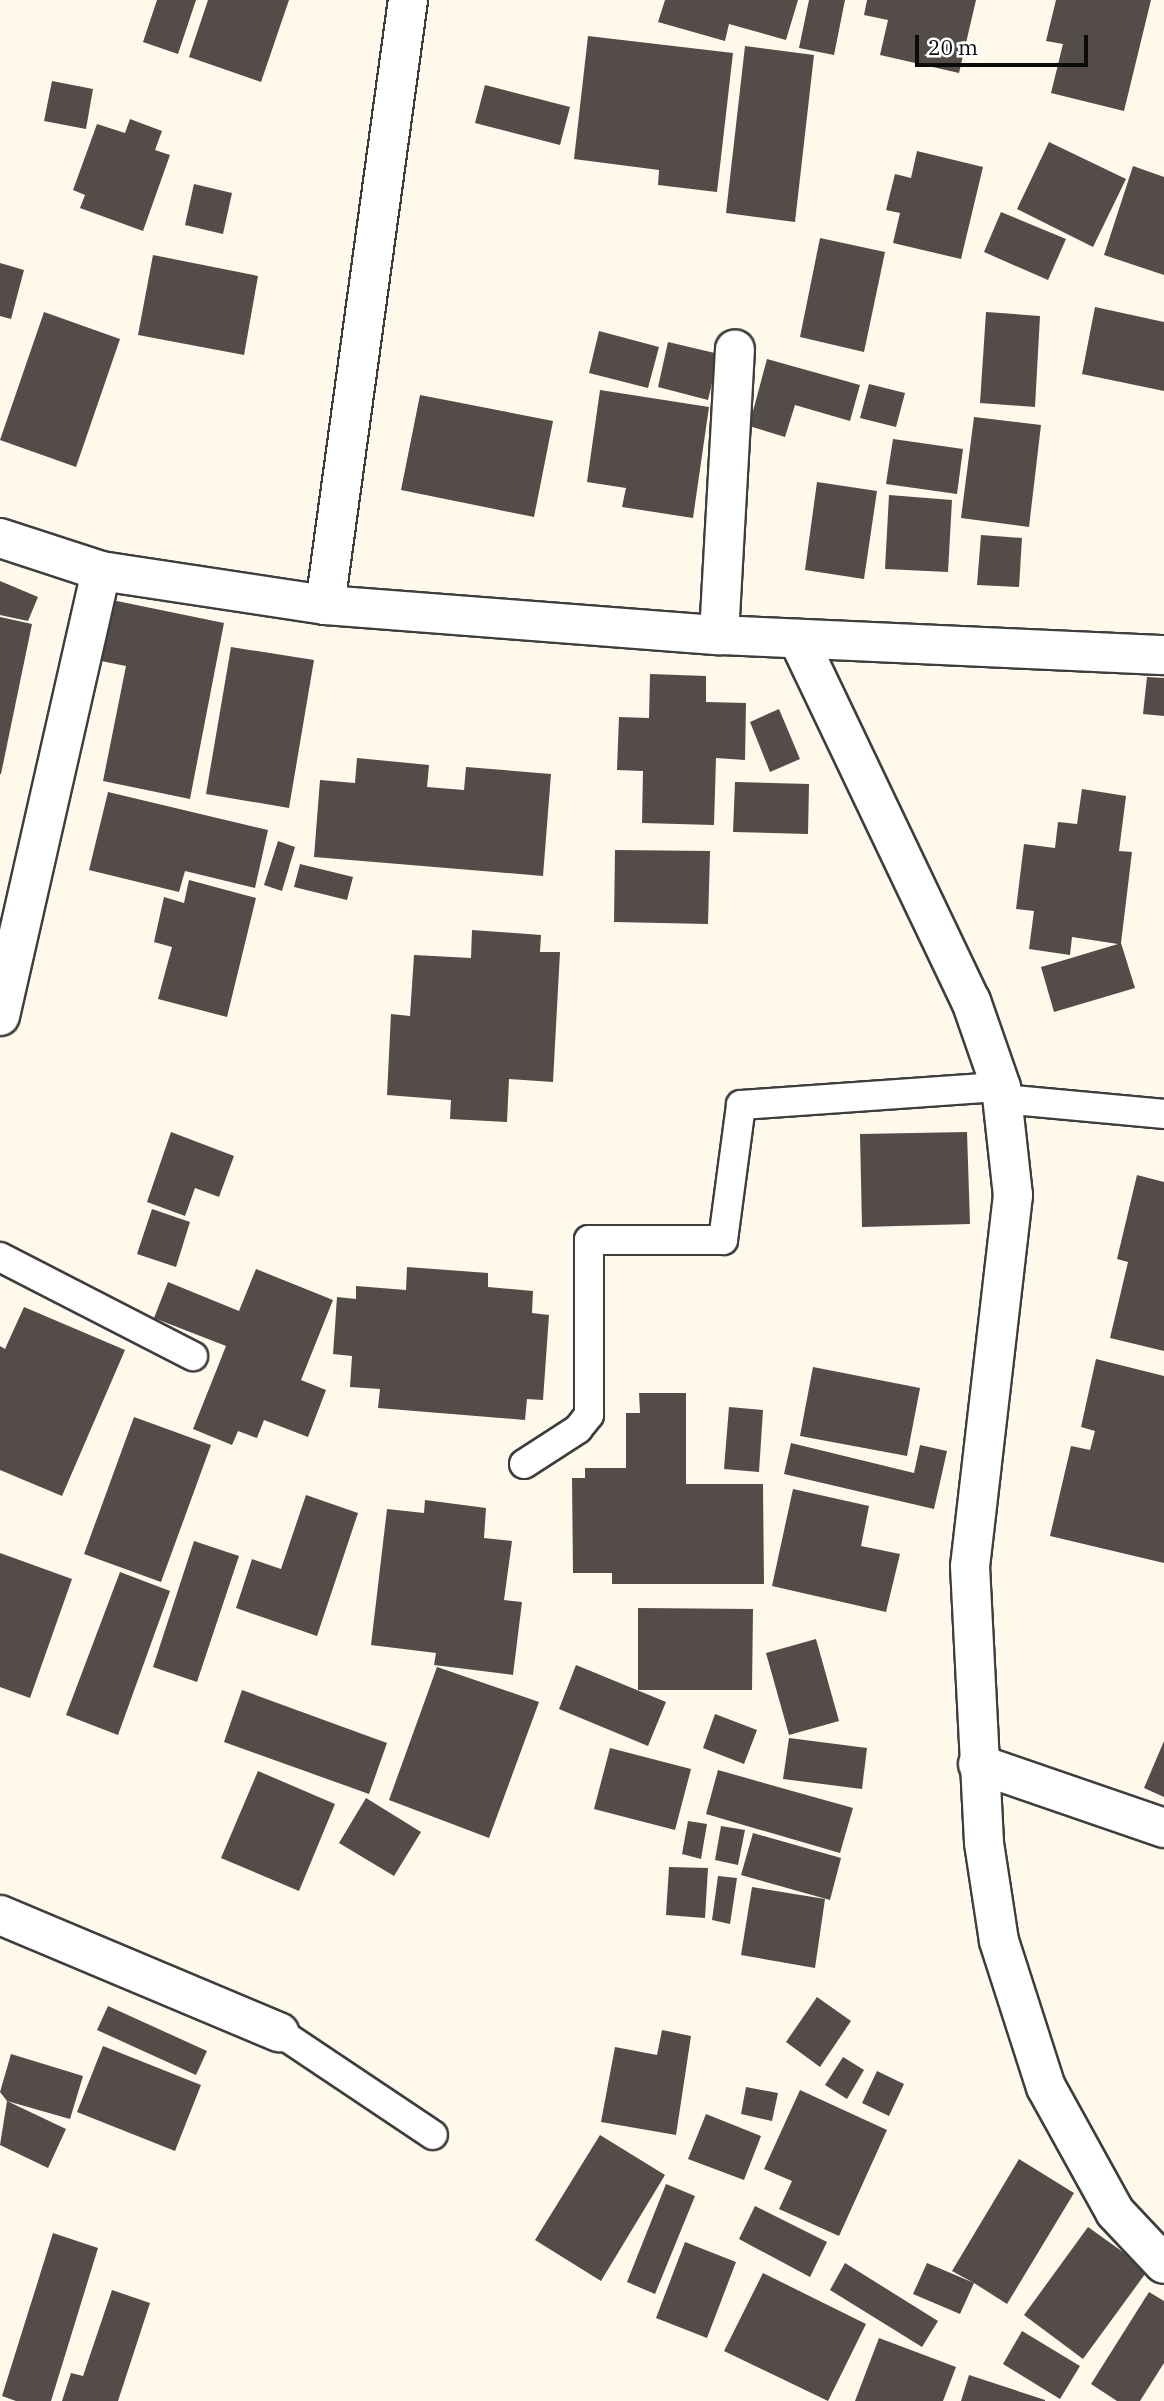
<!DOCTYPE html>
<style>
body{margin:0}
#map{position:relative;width:1164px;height:2401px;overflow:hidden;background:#fef9eb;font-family:"IBM Plex Serif",serif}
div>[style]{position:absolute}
.building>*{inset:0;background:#534c48}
.roads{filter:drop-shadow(2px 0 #3e3e3e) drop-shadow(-2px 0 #3e3e3e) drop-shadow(0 2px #3e3e3e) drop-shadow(0 -2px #3e3e3e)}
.service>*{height:28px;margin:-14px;padding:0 14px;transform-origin:14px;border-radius:14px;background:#fff}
.minor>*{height:38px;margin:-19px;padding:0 19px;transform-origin:19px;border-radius:19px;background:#fff}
span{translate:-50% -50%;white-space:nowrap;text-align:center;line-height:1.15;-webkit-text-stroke:7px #fff;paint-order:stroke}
.scale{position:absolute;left:915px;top:35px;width:173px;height:32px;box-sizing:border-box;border:4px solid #0b0b0b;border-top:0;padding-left:9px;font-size:21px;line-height:24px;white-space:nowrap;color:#0b0b0b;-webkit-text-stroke:5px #fff;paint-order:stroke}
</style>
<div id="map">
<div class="building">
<i style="clip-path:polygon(157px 0,196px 0,178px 54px,143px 42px)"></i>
<i style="clip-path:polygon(208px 0,289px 0,261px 82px,189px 57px)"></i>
<i style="clip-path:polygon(665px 0,798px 0,786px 40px,729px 24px,725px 41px,658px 22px)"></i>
<i style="clip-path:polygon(809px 0,845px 0,834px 55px,799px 48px)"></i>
<i style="clip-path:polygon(867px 0,976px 0,959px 73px,880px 55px,888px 20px,864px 15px)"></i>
<i style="clip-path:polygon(1056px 0,1151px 0,1124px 111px,1051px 93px,1063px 44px,1046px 41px)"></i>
<i style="clip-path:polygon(588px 36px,733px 53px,717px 192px,658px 185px,659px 170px,574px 159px)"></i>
<i style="clip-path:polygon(745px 46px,814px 55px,795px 222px,726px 213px)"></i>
<i style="clip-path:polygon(52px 81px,93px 89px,86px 129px,44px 121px)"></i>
<i style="clip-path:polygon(485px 85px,570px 107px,560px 145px,475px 123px)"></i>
<i style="clip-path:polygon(130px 119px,162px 131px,155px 150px,170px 155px,143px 231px,80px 208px,85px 195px,73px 190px,97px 124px,125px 133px)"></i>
<i style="clip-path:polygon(1049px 142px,1126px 179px,1093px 247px,1017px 209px)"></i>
<i style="clip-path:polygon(917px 151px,983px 167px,961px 259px,893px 243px,900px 213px,886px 210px,895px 174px,911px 178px)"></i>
<i style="clip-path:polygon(1133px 166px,1164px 177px,1164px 275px,1104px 255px)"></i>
<i style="clip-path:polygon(194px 184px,232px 193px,223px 234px,185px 225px)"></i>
<i style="clip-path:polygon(1001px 212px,1066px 239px,1048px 280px,984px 252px)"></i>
<i style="clip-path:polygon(820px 238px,885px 252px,864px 352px,800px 337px)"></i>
<i style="clip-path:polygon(153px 255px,258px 276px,244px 355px,138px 335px)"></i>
<i style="clip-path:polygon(0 263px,24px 270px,11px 319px,0 316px)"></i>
<i style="clip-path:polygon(1095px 307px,1164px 322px,1164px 391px,1082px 374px)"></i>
<i style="clip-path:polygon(44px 312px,120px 339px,76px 467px,0 440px)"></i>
<i style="clip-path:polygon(986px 312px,1040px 316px,1035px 407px,980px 403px)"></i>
<i style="clip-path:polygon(599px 331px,659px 347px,648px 388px,589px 373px)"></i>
<i style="clip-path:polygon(668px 342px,719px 354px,708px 400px,658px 387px)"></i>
<i style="clip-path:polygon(767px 359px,860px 385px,850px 421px,795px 405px,785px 437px,749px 426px)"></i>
<i style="clip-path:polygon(869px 384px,905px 393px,896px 427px,860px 418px)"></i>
<i style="clip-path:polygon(600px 390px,709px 407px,693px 518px,622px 507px,626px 488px,587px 482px)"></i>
<i style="clip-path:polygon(420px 395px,553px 421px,534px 517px,401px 490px)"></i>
<i style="clip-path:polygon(974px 417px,1041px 425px,1029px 527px,961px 518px)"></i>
<i style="clip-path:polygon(893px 439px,963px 449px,957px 494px,886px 484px)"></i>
<i style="clip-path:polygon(817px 482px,877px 491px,864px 579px,805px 570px)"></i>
<i style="clip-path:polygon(889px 495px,952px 500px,948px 572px,885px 569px)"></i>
<i style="clip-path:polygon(981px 535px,1022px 538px,1019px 587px,977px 585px)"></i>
<i style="clip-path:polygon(0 581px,38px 597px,28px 621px,0 615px)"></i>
<i style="clip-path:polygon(112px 600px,224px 623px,190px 799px,103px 781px,126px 666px,101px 661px)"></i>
<i style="clip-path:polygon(0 617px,32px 624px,1px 774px,0 774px)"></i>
<i style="clip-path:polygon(231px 647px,314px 660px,289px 808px,206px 794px)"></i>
<i style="clip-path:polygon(650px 674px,706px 676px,706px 702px,746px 703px,745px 760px,716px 758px,714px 825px,642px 823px,643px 771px,617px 770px,619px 717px,649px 718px)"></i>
<i style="clip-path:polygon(1147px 677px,1164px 678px,1164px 716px,1143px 714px)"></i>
<i style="clip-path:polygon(779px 709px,800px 759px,770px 772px,750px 722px)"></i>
<i style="clip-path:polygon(357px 758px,429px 765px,427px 787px,464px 790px,466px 767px,551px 774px,543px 876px,314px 857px,320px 780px,355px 783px)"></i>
<i style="clip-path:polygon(735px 782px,809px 784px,808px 834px,733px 832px)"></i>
<i style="clip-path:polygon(1082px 789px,1126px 796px,1119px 851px,1132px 852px,1121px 943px,1135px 988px,1054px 1012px,1041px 967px,1118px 944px,1072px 937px,1070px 955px,1029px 949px,1034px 911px,1016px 909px,1024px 844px,1055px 848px,1058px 822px,1077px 824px)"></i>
<i style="clip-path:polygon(108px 792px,268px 830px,255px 888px,185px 871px,179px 892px,89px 870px)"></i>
<i style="clip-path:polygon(278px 841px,295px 847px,282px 891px,264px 885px)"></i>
<i style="clip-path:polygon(615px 850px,710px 851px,708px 924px,614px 922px)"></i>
<i style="clip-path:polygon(300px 864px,353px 877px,347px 900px,294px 887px)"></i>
<i style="clip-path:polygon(189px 880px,256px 898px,227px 1017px,158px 999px,172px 947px,154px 942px,164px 897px,184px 903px)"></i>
<i style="clip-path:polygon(472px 930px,541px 935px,540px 952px,560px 952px,553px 1082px,509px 1079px,507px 1122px,450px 1119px,451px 1100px,387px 1095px,391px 1014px,410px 1016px,414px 955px,471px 958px)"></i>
<i style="clip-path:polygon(171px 1132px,234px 1156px,219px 1197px,195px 1188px,185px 1216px,147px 1202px)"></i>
<i style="clip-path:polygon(967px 1132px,970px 1224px,862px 1227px,860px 1134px)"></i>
<i style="clip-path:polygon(1137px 1175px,1164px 1182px,1164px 1351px,1110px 1338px,1128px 1262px,1117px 1259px)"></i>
<i style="clip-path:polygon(152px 1209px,190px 1222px,176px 1267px,137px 1254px)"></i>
<i style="clip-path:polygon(407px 1267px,488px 1273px,488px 1287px,533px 1291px,532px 1313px,549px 1315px,543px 1400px,527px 1399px,525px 1420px,378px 1408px,380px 1389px,350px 1387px,352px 1356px,333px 1354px,337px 1297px,356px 1299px,356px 1286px,406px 1290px)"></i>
<i style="clip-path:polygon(256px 1269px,333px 1300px,301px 1380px,326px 1390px,308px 1437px,264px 1420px,257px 1438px,238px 1431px,232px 1445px,193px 1429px,226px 1346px,154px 1318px,168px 1282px,239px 1311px)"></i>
<i style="clip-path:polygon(24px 1307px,125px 1350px,62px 1496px,0 1470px,0 1346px,5px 1349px)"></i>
<i style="clip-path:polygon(1096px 1359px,1164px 1376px,1164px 1563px,1050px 1536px,1071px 1446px,1090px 1450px,1095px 1431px,1081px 1427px)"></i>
<i style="clip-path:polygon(813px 1367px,920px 1388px,907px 1456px,800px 1436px)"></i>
<i style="clip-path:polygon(639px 1393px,686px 1393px,686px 1484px,763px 1484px,764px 1584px,612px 1584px,612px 1573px,573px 1573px,572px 1478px,585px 1478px,585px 1468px,626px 1468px,626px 1413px,640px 1413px)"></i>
<i style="clip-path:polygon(729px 1407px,763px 1410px,759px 1472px,724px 1469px)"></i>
<i style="clip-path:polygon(134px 1417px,211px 1445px,161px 1582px,84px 1554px)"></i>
<i style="clip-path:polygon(791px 1443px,914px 1473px,920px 1445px,947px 1451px,934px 1509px,784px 1474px)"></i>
<i style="clip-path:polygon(793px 1489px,869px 1506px,861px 1546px,900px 1554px,886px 1612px,772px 1586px)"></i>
<i style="clip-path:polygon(306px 1495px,358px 1513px,317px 1636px,236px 1608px,252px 1559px,281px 1569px)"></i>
<i style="clip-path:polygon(425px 1500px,486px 1508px,484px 1538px,512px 1541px,504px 1600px,522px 1602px,513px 1675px,434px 1665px,436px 1653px,371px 1645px,387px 1509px,424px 1513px)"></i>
<i style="clip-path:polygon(194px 1541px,239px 1556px,197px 1682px,153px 1667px)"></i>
<i style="clip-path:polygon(0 1553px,72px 1579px,30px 1698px,0 1687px)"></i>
<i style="clip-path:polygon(120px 1572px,170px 1591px,118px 1735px,66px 1715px)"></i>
<i style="clip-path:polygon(638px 1608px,753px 1609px,752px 1690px,638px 1690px)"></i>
<i style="clip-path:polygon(816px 1639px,839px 1721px,789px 1735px,766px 1653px)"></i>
<i style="clip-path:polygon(576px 1665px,666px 1702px,648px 1746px,559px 1709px)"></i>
<i style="clip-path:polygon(437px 1667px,539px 1702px,489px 1838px,389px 1800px)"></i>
<i style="clip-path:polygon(242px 1690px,387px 1743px,369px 1794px,224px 1742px)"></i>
<i style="clip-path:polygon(715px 1714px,757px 1730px,744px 1764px,703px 1748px)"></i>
<i style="clip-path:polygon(789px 1738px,867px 1748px,862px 1789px,783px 1779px)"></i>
<i style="clip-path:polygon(1164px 1741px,1164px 1797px,1144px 1788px)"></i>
<i style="clip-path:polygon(610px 1748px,691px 1769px,675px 1830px,594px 1809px)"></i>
<i style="clip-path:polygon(718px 1770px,853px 1808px,840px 1853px,706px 1814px)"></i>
<i style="clip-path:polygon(258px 1771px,335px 1804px,299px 1891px,221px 1858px)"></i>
<i style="clip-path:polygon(366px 1798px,421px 1832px,394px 1876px,339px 1843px)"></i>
<i style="clip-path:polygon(688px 1821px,707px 1824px,701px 1859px,682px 1854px)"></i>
<i style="clip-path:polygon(721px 1826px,745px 1830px,738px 1865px,715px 1860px)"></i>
<i style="clip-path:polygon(753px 1833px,841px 1858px,830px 1900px,741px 1875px)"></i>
<i style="clip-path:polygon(669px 1867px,708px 1868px,705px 1918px,666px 1915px)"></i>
<i style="clip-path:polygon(718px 1876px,737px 1878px,730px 1924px,712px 1920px)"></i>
<i style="clip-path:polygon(752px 1887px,825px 1899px,815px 1968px,741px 1955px)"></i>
<i style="clip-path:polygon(817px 1997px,851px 2021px,820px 2067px,786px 2042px)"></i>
<i style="clip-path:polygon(108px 2006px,207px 2051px,196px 2075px,97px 2030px)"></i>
<i style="clip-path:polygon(662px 2030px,691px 2036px,676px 2135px,601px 2122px,615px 2047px,657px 2055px)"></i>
<i style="clip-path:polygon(103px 2046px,201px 2085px,175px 2151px,77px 2112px)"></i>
<i style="clip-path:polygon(11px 2054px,83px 2076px,70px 2119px,7px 2101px,66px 2129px,48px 2168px,0 2145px,7px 2101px,0 2092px)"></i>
<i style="clip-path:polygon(843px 2057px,864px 2070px,847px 2099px,825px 2085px)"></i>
<i style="clip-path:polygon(877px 2071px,904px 2084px,889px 2116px,862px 2103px)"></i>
<i style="clip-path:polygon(746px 2087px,778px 2093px,772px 2121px,741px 2114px)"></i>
<i style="clip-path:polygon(800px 2090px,887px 2130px,839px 2236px,779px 2209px,792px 2181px,764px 2169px)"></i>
<i style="clip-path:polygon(706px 2114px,761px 2136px,744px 2180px,688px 2159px)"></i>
<i style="clip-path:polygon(600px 2135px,665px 2175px,601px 2281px,535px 2240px)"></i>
<i style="clip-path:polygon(1019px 2159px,1074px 2193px,1007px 2304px,974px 2283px,960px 2314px,913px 2294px,927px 2263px,974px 2283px,952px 2271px)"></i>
<i style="clip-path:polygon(666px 2184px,695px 2196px,655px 2294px,627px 2282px)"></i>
<i style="clip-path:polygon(755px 2206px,827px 2242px,810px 2277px,739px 2239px)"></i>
<i style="clip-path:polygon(1088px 2227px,1148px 2270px,1083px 2359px,1024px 2315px)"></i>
<i style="clip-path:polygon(53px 2233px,98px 2248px,51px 2401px,16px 2401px,2px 2396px)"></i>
<i style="clip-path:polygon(685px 2242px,736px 2262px,707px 2338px,656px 2318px)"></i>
<i style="clip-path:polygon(845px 2263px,938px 2321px,922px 2347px,830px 2290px)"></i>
<i style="clip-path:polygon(763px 2273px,866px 2324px,828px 2401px,724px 2351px)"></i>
<i style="clip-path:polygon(112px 2290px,150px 2303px,118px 2401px,62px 2401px,71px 2373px,83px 2376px)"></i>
<i style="clip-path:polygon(1149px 2292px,1164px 2301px,1164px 2363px,1140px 2401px,1117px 2401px,1091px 2384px)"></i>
<i style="clip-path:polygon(1022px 2331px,1080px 2366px,1060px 2399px,1003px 2364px)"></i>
<i style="clip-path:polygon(879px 2338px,956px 2367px,943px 2401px,855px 2401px)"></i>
<i style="clip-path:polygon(969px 2375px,1045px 2400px,1045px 2401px,961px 2401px)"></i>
</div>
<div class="roads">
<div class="service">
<i style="left:1003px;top:1099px;width:162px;rotate:5.3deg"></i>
<i style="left:0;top:1257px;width:217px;rotate:27.2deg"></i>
<i style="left:524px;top:1464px;width:64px;rotate:-32.9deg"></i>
<i style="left:578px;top:1429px;width:18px;rotate:-52deg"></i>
<i style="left:589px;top:1415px;width:175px;rotate:-90deg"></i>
<i style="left:589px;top:1240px;width:134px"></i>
<i style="left:723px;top:1240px;width:136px;rotate:-82.4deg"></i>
<i style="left:741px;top:1105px;width:261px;rotate:-4deg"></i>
<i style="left:279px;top:2032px;width:185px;rotate:33.8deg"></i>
</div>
<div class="minor">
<i style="left:0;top:538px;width:106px;rotate:18.1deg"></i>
<i style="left:101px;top:571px;width:227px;rotate:8.6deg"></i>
<i style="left:325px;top:605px;width:395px;rotate:4.4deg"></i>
<i style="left:719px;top:635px;width:445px;rotate:2.6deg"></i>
<i style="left:325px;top:605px;width:611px;rotate:-82.19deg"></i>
<i style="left:719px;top:635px;width:286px;rotate:-86.8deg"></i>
<i style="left:798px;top:639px;width:401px;rotate:64.5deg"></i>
<i style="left:971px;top:1001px;width:91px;rotate:70.8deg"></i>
<i style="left:1001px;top:1087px;width:109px;rotate:83.7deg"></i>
<i style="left:1013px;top:1195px;width:373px;rotate:96.6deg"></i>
<i style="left:970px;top:1566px;width:277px;rotate:87.1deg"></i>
<i style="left:984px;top:1843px;width:99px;rotate:81.3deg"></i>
<i style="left:999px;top:1941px;width:153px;rotate:72.2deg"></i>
<i style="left:1046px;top:2087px;width:143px;rotate:61.1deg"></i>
<i style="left:1115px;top:2212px;width:71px;rotate:46.7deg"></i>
<i style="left:0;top:1016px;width:456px;rotate:-77.2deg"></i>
<i style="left:978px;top:1764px;width:197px;rotate:19deg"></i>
<i style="left:0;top:1915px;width:303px;rotate:22.8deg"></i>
</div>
</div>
<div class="scale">20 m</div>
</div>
